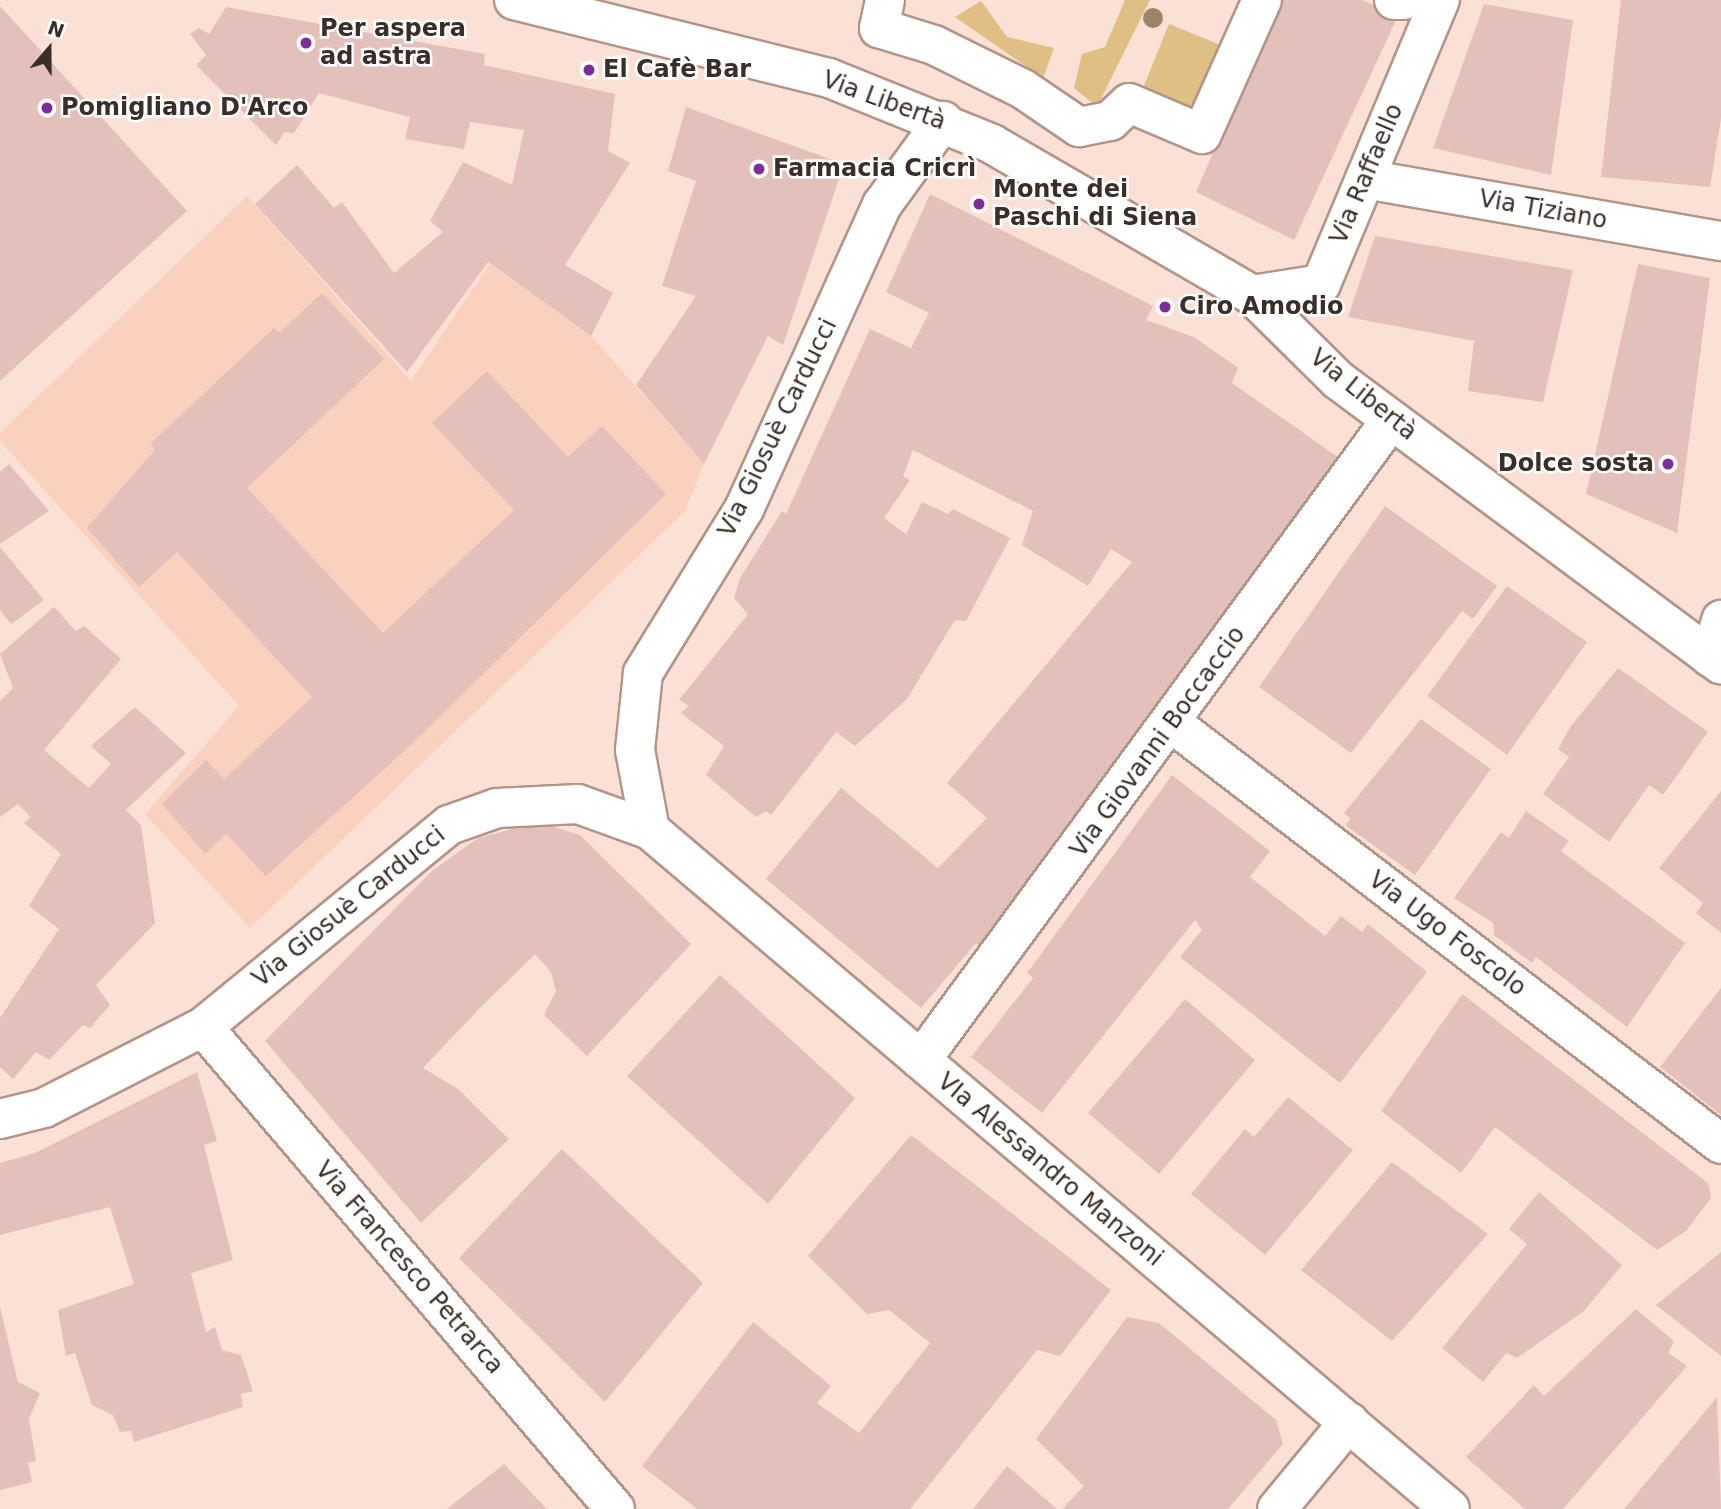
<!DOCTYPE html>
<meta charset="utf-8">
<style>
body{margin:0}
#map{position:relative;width:1721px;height:1509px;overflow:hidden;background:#fbe1d5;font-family:"DejaVu Sans",sans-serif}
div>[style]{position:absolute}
.built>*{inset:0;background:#f9d1be}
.green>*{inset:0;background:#dfbf83}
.building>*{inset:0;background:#e4c0bb}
.roads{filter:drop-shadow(2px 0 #b39587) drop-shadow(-2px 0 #b39587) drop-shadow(0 2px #b39587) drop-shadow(0 -2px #b39587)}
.minor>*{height:38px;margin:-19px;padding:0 19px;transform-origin:19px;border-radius:19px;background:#fff}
.trees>*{width:20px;height:20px;margin:-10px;border-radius:50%;background:#9b8568}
.dots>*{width:19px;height:19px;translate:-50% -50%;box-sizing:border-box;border:4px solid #fff;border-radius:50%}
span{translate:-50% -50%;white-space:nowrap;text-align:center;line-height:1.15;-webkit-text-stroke:5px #fff;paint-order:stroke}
.poi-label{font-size:24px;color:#3a2e28;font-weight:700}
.left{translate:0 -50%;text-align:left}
.right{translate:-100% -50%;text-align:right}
.street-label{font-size:24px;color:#3a2e28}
.north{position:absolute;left:14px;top:14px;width:70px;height:70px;-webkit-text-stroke:5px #fff;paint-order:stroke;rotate:20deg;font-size:19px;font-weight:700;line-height:28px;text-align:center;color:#3a2e28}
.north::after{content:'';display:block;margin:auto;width:24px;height:32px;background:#3a2e28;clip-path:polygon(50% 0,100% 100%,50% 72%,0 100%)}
</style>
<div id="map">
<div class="built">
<i style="clip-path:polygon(247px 196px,411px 381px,490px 264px,591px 336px,704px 464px,685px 511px,250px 928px,145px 814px,239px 706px,0 441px,0 433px)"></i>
</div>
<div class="green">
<i style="clip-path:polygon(1125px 0,1150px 0,1097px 107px,1074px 88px,1082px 54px,1105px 47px)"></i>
<i style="clip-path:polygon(981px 1px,1007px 37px,1054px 48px,1043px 78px,955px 17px)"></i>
<i style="clip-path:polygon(1169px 24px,1223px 46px,1194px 116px,1141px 93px)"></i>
</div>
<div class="building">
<i style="clip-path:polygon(1279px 0,1362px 0,1398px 16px,1294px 240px,1196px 192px)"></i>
<i style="clip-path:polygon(1621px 0,1721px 0,1721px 119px,1710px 187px,1601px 177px)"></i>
<i style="clip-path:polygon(1484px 4px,1573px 20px,1551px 175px,1433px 148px)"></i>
<i style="clip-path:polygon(0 6px,187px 211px,0 381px)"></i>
<i style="clip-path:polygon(226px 7px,485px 54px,484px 65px,615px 94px,608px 151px,630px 163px,565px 265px,613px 293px,591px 336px,488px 262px,407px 372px,255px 204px,297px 165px,334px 208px,342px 202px,394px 273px,443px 232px,430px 221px,463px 162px,512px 185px,524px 130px,470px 122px,464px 149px,405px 139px,410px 117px,319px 93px,294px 133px,285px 132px,276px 145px,196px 65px,206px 55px,190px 34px,199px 28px,209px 34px)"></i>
<i style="clip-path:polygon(686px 107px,844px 164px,783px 345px,768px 336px,704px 464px,636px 385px,696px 296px,662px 286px,696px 181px,668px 171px)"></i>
<i style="clip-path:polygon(930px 194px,1153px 306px,1146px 320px,1194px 337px,1238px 368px,1232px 383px,1342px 460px,982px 948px,976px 943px,921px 1008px,766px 879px,841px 788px,938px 868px,987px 818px,947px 783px,1132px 562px,1111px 549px,1088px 586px,1022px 545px,1033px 511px,913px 450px,903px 476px,910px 480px,884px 518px,906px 534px,922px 502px,948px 514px,953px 509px,1010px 538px,966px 621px,955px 620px,907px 699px,855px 746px,836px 732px,771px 815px,766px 811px,756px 817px,706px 775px,724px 746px,681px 713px,689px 706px,679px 700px,748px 614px,734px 598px,740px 578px,782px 511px,786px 514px,870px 329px,911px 348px,929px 313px,886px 292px)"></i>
<i style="clip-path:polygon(1375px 236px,1573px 270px,1543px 402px,1468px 391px,1474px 341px,1348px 317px)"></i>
<i style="clip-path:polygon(1638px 264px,1710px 278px,1677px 533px,1586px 494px)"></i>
<i style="clip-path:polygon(322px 293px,384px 359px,247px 488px,383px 633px,514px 510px,432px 423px,487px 371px,568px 457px,602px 426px,666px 494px,412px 744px,266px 876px,226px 834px,205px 854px,162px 804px,206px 760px,224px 779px,312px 697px,177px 552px,139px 587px,87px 528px,154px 451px,151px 443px,274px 328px,279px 333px)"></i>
<i style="clip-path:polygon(9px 464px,49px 511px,0 544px,0 472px)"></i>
<i style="clip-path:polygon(1385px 506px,1497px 586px,1473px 619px,1462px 611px,1351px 753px,1259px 687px)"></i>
<i style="clip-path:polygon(0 547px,44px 600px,11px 624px,0 610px)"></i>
<i style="clip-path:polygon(1507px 586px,1587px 642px,1507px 755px,1427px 696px)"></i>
<i style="clip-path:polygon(54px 607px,76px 631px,84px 626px,121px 659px,44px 750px,89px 788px,111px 764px,91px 746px,135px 707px,186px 753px,126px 810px,141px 825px,155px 923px,96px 985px,110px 1005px,90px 1028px,83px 1025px,49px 1060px,36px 1052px,13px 1079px,0 1067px,0 1018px,59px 929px,29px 906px,61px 854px,24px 823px,31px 817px,18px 804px,0 817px,0 701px,13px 688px,0 654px)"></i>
<i style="clip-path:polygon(1618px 668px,1708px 732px,1663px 795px,1649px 785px,1609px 842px,1543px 794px,1569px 757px,1558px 749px,1571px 726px)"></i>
<i style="clip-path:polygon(1421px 719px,1491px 769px,1415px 875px,1345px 825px,1351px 819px,1344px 813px)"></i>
<i style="clip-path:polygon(1172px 775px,1270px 851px,1250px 877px,1325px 936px,1341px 916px,1362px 932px,1368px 924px,1427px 972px,1340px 1083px,1180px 957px,1202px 930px,1195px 920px,1042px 1113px,971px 1057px,1033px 978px,1027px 973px)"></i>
<i style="clip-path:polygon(1721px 791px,1721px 933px,1696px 913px,1703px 903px,1659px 868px)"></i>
<i style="clip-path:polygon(1526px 811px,1569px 841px,1561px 851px,1685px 943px,1627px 1027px,1536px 957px,1532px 963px,1494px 935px,1493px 923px,1454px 898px,1501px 832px,1509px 838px)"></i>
<i style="clip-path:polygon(539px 822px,580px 835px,691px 944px,587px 1056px,544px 1015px,556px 991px,551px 972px,535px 954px,480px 1008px,423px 1068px,458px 1089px,509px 1139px,421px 1223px,265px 1041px,433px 870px,478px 838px)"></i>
<i style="clip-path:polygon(720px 975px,855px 1098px,768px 1204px,627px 1076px)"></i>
<i style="clip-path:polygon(1721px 988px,1721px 1115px,1660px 1067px)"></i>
<i style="clip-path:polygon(1462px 994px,1709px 1184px,1711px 1198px,1686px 1231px,1657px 1250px,1495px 1127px,1461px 1173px,1381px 1111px)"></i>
<i style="clip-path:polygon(1185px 999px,1255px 1060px,1159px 1174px,1088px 1113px)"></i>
<i style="clip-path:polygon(197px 1072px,217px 1141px,204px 1145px,233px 1260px,191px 1273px,206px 1332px,215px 1327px,222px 1350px,241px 1355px,253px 1391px,241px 1394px,243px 1407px,134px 1442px,131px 1431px,120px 1432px,113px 1415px,92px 1405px,75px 1353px,66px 1356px,58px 1310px,134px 1284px,110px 1207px,0 1235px,0 1163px,35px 1153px)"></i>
<i style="clip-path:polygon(1288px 1097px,1353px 1150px,1265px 1255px,1191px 1194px,1245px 1129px,1254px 1137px)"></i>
<i style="clip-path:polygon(911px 1135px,1111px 1290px,1060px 1356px,1037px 1350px,910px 1509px,697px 1509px,642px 1466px,753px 1322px,831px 1386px,817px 1403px,859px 1433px,930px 1343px,889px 1310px,867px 1314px,808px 1256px)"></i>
<i style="clip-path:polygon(562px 1149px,703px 1283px,605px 1402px,459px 1258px)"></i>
<i style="clip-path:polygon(1392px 1162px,1488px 1234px,1392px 1341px,1301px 1270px)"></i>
<i style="clip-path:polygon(1539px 1192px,1622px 1265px,1584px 1311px,1517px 1358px,1506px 1353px,1483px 1382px,1442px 1348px,1527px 1244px,1509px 1229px)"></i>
<i style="clip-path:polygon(1721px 1252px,1721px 1356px,1656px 1305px)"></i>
<i style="clip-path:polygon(0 1307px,18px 1382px,40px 1393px,29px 1419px,36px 1461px,28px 1463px,32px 1482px,0 1490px)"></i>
<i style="clip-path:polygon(1636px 1309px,1674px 1341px,1668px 1353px,1687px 1366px,1563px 1509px,1525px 1509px,1466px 1457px,1534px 1385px,1544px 1396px)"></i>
<i style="clip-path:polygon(1127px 1317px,1159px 1323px,1276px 1420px,1283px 1444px,1228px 1509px,1062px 1509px,1084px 1486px,1036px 1439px)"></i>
<i style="clip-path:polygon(1717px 1397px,1721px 1509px,1624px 1509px)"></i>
<i style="clip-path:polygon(504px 1464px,547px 1509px,447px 1509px)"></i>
<i style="clip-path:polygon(1007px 1466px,1057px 1509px,973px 1509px)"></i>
</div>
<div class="roads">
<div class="minor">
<i style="left:514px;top:0;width:325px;rotate:13.9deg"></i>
<i style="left:829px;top:78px;width:176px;rotate:22deg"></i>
<i style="left:992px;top:144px;width:301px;rotate:30.1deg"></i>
<i style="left:1252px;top:295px;width:121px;rotate:44.7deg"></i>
<i style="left:1338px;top:380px;width:477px;rotate:36.6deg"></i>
<i style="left:885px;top:0;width:29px;rotate:102deg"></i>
<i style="left:879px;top:28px;width:58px;rotate:17.2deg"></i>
<i style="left:934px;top:45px;width:99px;rotate:26.3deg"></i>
<i style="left:1023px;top:89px;width:68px;rotate:34.2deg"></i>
<i style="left:1079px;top:127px;width:32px;rotate:-11deg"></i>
<i style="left:1110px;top:121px;width:26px;rotate:-43deg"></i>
<i style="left:1129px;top:103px;width:79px;rotate:23deg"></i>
<i style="left:1202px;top:134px;width:147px;rotate:-65.9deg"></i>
<i style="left:1394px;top:0;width:10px"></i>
<i style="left:1365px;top:179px;width:361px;rotate:9.9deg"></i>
<i style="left:1252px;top:295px;width:70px;rotate:-9.1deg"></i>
<i style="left:1321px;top:284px;width:308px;rotate:-67.3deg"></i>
<i style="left:1710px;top:657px;width:39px;rotate:-73deg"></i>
<i style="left:1173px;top:724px;width:690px;rotate:37.47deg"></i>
<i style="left:650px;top:830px;width:81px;rotate:-100.6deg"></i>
<i style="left:635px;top:750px;width:77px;rotate:-84.1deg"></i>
<i style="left:643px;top:673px;width:193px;rotate:-58.4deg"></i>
<i style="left:744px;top:509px;width:334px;rotate:-65.6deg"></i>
<i style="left:882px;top:205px;width:104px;rotate:-54deg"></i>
<i style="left:203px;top:1027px;width:634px;rotate:49.48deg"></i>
<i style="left:921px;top:1060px;width:794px;rotate:-53.71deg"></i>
<i style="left:0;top:1119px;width:45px;rotate:-14deg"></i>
<i style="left:44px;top:1108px;width:178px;rotate:-27deg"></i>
<i style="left:203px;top:1027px;width:318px;rotate:-39.4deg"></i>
<i style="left:449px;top:825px;width:51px;rotate:-19.5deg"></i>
<i style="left:497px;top:808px;width:81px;rotate:-2.8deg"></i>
<i style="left:578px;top:804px;width:77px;rotate:19.9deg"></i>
<i style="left:650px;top:830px;width:1049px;rotate:40.32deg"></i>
<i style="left:1277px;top:1509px;width:113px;rotate:-50.4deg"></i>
</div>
</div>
<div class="trees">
<i style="left:1153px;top:18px"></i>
</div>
<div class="dots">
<i style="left:306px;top:43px;background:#7f2b9b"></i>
<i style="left:589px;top:70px;background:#7f2b9b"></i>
<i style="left:47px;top:108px;background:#7f2b9b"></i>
<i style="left:759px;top:169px;background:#7f2b9b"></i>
<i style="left:979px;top:204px;background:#7f2b9b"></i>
<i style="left:1165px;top:307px;background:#7f2b9b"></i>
<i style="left:1668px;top:464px;background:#7f2b9b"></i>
</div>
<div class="poi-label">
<span class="left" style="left:320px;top:43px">Per aspera<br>ad astra</span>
<span class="left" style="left:603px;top:70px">El Cafè Bar</span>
<span class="left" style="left:61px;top:108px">Pomigliano D'Arco</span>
<span class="left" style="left:773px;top:169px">Farmacia Cricrì</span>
<span class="left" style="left:993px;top:204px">Monte dei<br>Paschi di Siena</span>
<span class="left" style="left:1179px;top:307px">Ciro Amodio</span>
<span class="right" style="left:1654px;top:464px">Dolce sosta</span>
</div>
<div class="street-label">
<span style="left:884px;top:101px;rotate:20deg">Via Libertà</span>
<span style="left:1367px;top:174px;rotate:-67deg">Via Raffaello</span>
<span style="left:1543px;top:210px;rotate:10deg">Via Tiziano</span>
<span style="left:1363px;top:395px;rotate:39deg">Via Libertà</span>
<span style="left:778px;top:428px;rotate:-64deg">Via Giosuè Carducci</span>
<span style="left:1158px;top:742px;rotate:-54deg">Via Giovanni Boccaccio</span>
<span style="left:349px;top:907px;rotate:-39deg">Via Giosuè Carducci</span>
<span style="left:1447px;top:934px;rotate:37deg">Via Ugo Foscolo</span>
<span style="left:1050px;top:1170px;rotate:40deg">VIa Alessandro Manzoni</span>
<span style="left:409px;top:1268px;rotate:49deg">Via Francesco Petrarca</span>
</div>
<div class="north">N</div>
</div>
